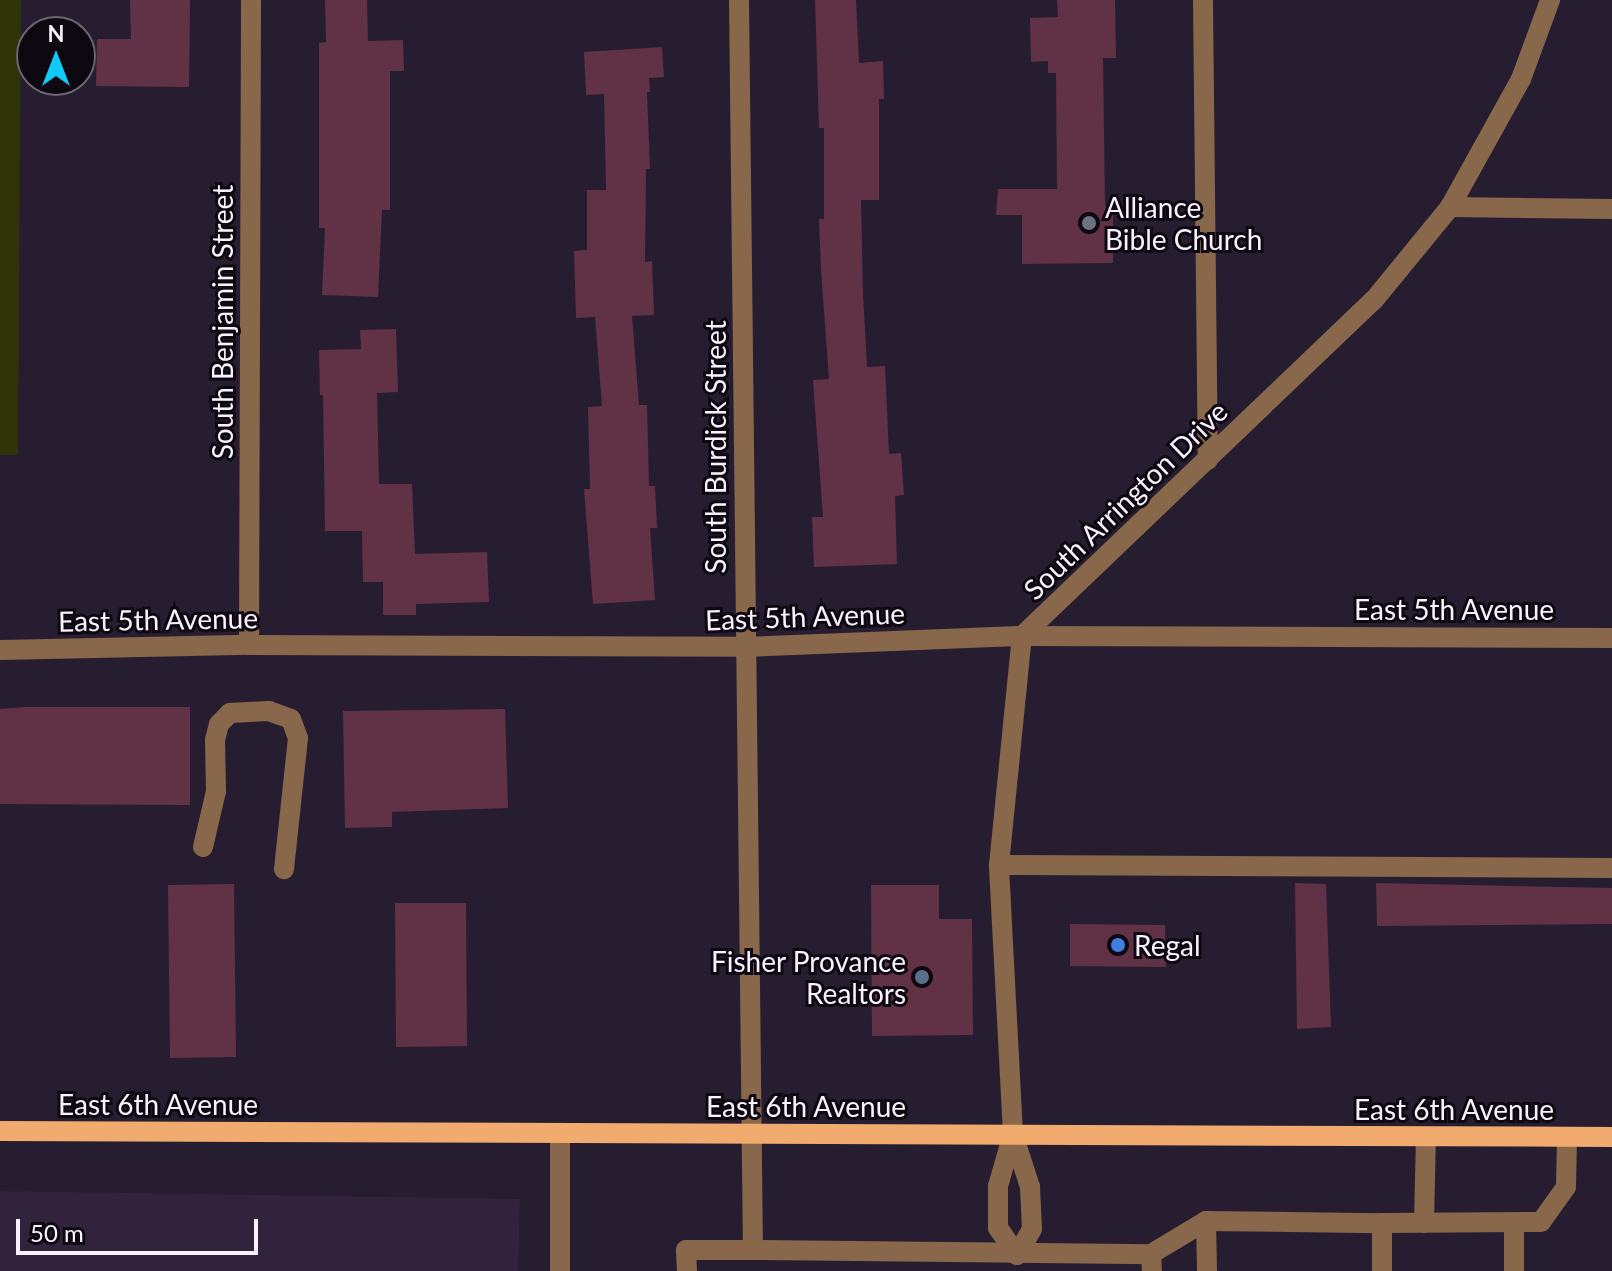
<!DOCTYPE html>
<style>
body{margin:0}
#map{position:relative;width:1612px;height:1271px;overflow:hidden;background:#271d30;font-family:Lato,sans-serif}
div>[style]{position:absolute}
.built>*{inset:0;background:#31233c}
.green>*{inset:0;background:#2e3407}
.building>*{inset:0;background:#613246}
.minor>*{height:20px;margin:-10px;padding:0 10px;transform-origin:10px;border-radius:10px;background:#88674b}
.major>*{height:20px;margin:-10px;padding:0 10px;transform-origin:10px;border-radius:10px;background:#f1ab6f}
.dots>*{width:22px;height:22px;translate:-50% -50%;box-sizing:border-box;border:4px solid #0e0911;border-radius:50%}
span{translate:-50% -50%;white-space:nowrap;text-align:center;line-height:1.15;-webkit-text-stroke:6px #0e0911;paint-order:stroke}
.poi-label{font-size:28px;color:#f8f1ff}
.left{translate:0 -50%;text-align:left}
.right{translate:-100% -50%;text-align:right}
.street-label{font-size:28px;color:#f8f1ff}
.north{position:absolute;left:16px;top:16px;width:80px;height:80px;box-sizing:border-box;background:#0e0911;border:2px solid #6c6670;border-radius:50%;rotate:0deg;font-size:22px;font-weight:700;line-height:32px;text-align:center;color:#f8f1ff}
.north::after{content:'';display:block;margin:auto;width:28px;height:36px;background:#11cafa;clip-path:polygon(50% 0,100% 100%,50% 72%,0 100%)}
.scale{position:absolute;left:16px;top:1219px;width:242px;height:36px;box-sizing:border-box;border:4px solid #f8f1ff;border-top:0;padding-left:10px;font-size:24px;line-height:28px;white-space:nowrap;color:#f8f1ff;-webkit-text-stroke:6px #0e0911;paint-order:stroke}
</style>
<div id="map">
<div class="built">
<i style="clip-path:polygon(0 1191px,520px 1199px,518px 1271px,0 1271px)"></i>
</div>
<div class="green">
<i style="clip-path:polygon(0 0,21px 0,18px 455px,0 455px)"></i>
</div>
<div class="building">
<i style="clip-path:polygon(130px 0,190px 0,189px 87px,96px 86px,97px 39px,131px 39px)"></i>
<i style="clip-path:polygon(325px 0,367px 0,368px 41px,403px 40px,404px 71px,390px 71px,390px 210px,382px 210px,378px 297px,322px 295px,325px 228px,319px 228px,319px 43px,326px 42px)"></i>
<i style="clip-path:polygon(815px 0,856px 0,859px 63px,883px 61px,884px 99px,879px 99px,879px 200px,861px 200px,863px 293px,867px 367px,885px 366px,889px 454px,901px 453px,904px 495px,895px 496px,897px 564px,814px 567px,812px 517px,823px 517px,813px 380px,829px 379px,821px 270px,819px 219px,824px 219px,824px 128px,819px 128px)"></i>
<i style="clip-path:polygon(1057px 0,1115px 0,1116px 58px,1103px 58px,1105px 206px,1113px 206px,1113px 263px,1022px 264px,1022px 215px,996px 215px,998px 189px,1057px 189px,1056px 73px,1048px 73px,1048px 61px,1031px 62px,1030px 18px,1058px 17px)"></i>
<i style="clip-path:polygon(662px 47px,664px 77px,649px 78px,650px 92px,647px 92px,650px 169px,646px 169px,645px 262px,652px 261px,654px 315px,632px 316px,639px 405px,647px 405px,649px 486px,655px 486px,657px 528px,650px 528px,655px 600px,593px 604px,584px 489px,590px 489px,588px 407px,602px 406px,595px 317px,576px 318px,574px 251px,587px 250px,587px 190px,606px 190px,604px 94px,586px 95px,584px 52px)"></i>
<i style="clip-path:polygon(396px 329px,398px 392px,377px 393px,379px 484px,412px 484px,415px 554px,487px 552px,489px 602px,416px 604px,416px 615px,383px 615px,383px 582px,363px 582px,362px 531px,325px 531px,323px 395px,320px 395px,319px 350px,361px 349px,360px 330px)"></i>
<i style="clip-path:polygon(25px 707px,190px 707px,190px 805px,0 804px,0 709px)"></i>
<i style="clip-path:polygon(505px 709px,508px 808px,392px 812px,392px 827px,345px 828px,343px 711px)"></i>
<i style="clip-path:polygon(1295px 883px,1326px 884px,1331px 1027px,1297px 1029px)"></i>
<i style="clip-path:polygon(1376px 883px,1612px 888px,1612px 924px,1377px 926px)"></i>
<i style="clip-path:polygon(234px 884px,236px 1057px,170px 1058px,168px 885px)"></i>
<i style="clip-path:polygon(871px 885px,939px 885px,939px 919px,972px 919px,973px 1035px,872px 1036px)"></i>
<i style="clip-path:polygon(395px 903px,466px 903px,467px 1046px,396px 1047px)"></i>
<i style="clip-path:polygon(1070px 924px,1165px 925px,1166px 967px,1070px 966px)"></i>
</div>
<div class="minor">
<i style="left:739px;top:0;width:1250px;rotate:89.36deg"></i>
<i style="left:1203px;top:0;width:460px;rotate:89.4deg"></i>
<i style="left:1450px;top:207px;width:162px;rotate:0.7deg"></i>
<i style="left:249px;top:645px;width:645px;rotate:-89.82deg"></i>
<i style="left:0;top:650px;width:249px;rotate:-1.2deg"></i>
<i style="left:249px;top:645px;width:495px;rotate:0.2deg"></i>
<i style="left:744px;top:647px;width:278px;rotate:-2.3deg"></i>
<i style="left:1022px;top:636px;width:590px;rotate:0.19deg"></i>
<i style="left:203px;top:847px;width:57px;rotate:-76.9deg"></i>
<i style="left:216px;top:791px;width:51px;rotate:-91.1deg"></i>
<i style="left:215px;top:740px;width:16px;rotate:-76deg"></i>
<i style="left:219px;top:724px;width:16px;rotate:-45deg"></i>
<i style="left:230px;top:713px;width:39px;rotate:-3deg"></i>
<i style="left:269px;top:711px;width:23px;rotate:20deg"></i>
<i style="left:291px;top:719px;width:20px;rotate:70deg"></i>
<i style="left:298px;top:738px;width:132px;rotate:96.1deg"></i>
<i style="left:999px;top:865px;width:613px;rotate:0.28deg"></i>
<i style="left:1013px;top:1134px;width:269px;rotate:-93deg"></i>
<i style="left:999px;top:865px;width:230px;rotate:-84.3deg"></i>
<i style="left:1022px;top:636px;width:487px;rotate:-43.7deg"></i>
<i style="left:1374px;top:300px;width:120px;rotate:-50.7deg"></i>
<i style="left:1450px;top:207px;width:146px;rotate:-61deg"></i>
<i style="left:1521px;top:79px;width:84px;rotate:-69.8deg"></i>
<i style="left:1013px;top:1134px;width:56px;rotate:72.2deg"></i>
<i style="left:1030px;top:1187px;width:42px;rotate:87.3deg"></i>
<i style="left:1032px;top:1229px;width:30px;rotate:120deg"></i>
<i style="left:1017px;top:1255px;width:33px;rotate:-125deg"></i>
<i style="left:998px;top:1228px;width:42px;rotate:-90deg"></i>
<i style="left:998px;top:1186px;width:54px;rotate:-73.9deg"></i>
<i style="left:1424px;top:1223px;width:86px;rotate:-88.7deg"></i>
<i style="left:1514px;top:1223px;width:48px;rotate:90deg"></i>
<i style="left:1151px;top:1254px;width:64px;rotate:-31deg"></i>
<i style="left:560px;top:1271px;width:137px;rotate:-90deg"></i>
<i style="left:687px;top:1271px;width:21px;rotate:-93deg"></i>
<i style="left:686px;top:1250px;width:67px"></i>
<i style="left:753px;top:1250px;width:398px;rotate:0.6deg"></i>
<i style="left:1151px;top:1254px;width:17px;rotate:87deg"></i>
<i style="left:1207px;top:1271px;width:50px;rotate:-91.1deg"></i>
<i style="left:1206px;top:1221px;width:176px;rotate:0.7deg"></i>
<i style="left:1382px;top:1271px;width:48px;rotate:-90deg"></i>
<i style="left:1382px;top:1223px;width:159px;rotate:-0.4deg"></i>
<i style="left:1541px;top:1222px;width:43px;rotate:-54.5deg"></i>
<i style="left:1566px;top:1187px;width:50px;rotate:-88.9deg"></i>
</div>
<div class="major">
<i style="left:0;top:1131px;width:1612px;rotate:0.21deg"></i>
</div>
<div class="dots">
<i style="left:1089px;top:223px;background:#6b7280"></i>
<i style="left:1118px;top:945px;background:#3f7fe0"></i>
<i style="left:922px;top:977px;background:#5c6f8a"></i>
</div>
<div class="poi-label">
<span class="left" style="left:1105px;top:223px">Alliance<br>Bible Church</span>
<span class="left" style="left:1134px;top:945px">Regal</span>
<span class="right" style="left:906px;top:977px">Fisher Provance<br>Realtors</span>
</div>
<div class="street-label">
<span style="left:222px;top:322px;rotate:-90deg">South Benjamin Street</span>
<span style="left:715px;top:447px;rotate:-90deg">South Burdick Street</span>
<span style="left:1125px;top:500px;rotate:-44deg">South Arrington Drive</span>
<span style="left:1454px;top:609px">East 5th Avenue</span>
<span style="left:805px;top:616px;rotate:-2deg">East 5th Avenue</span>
<span style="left:158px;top:619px;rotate:-1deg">East 5th Avenue</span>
<span style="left:158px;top:1104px">East 6th Avenue</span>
<span style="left:806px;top:1106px">East 6th Avenue</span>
<span style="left:1454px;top:1109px">East 6th Avenue</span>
</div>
<div class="north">N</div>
<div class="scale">50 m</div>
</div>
